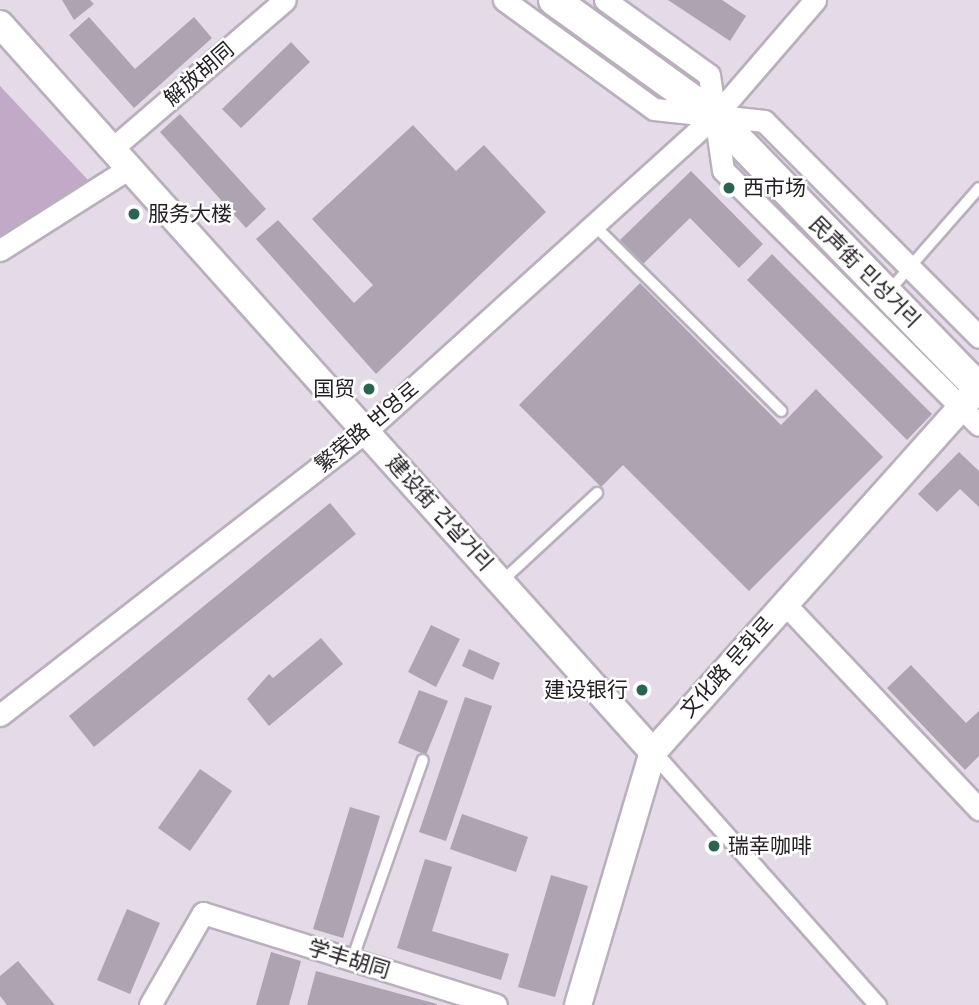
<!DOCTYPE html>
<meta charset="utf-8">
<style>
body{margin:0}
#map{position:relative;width:979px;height:1005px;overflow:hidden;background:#e5dae8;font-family:Jost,"Noto Sans SC","Noto Sans KR",sans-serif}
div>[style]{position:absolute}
.green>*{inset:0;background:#c2a9c8}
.building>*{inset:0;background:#aea3b0}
.roads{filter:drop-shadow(2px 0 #baafbc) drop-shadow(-2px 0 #baafbc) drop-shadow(0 2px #baafbc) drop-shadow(0 -2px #baafbc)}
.service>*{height:10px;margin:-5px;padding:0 5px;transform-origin:5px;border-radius:5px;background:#fff}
.pedestrian>*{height:16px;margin:-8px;padding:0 8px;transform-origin:8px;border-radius:8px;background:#fff}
.minor>*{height:21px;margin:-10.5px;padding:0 10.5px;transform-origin:10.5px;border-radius:10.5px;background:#fff}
.tertiary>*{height:26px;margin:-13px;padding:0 13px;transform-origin:13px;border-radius:13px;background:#fff}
.secondary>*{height:30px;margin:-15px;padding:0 15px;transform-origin:15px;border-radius:15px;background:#fff}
.dots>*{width:19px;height:19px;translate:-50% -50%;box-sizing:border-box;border:4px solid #fff;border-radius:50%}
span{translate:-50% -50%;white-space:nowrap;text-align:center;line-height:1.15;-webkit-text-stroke:5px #fff;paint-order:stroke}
.street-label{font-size:21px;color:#221e23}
.poi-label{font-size:21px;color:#221e23}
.left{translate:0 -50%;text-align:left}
.right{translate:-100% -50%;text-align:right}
</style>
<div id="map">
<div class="green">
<i style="clip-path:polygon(0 86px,89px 181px,0 237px)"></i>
</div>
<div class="building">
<i style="clip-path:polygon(62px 0,90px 0,94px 4px,74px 20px)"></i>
<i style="clip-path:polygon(668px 0,722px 0,746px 16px,730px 41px)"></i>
<i style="clip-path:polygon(89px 17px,135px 69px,194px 17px,212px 38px,134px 108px,69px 35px)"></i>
<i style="clip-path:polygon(291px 42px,310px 62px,241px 128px,222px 109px)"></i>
<i style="clip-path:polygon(180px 114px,266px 209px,246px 228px,160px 132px)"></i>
<i style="clip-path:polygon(413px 125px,456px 171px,484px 145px,546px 212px,376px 374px,256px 239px,278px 220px,354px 303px,373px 285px,312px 219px)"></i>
<i style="clip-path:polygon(691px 171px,763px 244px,739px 268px,690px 218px,643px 264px,620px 240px)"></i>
<i style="clip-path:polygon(772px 254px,932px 414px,907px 440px,747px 280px)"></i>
<i style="clip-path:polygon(640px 283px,781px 425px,816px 389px,883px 457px,749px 591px,623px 465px,601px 487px,519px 405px)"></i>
<i style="clip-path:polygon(959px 452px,979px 471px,979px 507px,960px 489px,937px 512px,918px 494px)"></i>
<i style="clip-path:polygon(330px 503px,356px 534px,94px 747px,69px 716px)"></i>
<i style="clip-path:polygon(431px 625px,460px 639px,436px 687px,408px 672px)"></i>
<i style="clip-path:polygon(321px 638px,343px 664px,269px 726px,247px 699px,269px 674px,273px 678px)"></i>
<i style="clip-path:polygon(469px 649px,500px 663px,493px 680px,462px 666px)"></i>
<i style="clip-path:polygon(911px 665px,966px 723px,979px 711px,979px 756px,965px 770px,887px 688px)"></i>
<i style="clip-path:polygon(419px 690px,448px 701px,426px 755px,398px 743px)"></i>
<i style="clip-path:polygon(465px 697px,492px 706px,446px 841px,419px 832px)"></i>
<i style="clip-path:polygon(200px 769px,232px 791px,190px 851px,158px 828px)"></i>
<i style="clip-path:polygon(350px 807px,380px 816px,343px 938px,313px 929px)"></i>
<i style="clip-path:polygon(462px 814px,528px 837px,516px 872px,450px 849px)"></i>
<i style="clip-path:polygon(425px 859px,452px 867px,432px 931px,509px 954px,501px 980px,397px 948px)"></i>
<i style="clip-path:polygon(551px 875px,588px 886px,555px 997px,518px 987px)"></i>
<i style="clip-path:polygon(127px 909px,160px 923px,130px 994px,97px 980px)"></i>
<i style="clip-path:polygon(271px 952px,301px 961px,289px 1005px,256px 1005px)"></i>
<i style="clip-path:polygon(18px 961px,55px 1005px,7px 1005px,0 996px,0 976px)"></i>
<i style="clip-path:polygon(316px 971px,437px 1004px,437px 1005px,307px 1005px)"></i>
</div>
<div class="roads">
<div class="service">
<i style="left:594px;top:225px;width:264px;rotate:44.8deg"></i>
<i style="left:888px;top:292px;width:138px;rotate:-48.8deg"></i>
<i style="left:501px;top:582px;width:131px;rotate:-42.8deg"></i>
<i style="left:352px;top:960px;width:212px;rotate:-70.5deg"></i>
</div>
<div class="pedestrian">
<i style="left:653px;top:752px;width:339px;rotate:48.4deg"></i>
</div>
<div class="minor">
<i style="left:504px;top:0;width:185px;rotate:36deg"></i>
<i style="left:654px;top:109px;width:111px;rotate:6.2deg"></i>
<i style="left:764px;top:121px;width:305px;rotate:45.1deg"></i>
<i style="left:605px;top:0;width:128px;rotate:35.8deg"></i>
<i style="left:709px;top:75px;width:96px;rotate:81.6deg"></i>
<i style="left:723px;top:170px;width:361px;rotate:44.9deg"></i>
<i style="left:114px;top:147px;width:225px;rotate:-40.7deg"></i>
<i style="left:0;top:250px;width:155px;rotate:-32.4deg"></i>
<i style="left:784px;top:603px;width:284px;rotate:46.6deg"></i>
<i style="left:0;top:715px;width:465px;rotate:-37.8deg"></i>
<i style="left:367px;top:430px;width:469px;rotate:-42.1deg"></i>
<i style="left:715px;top:116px;width:153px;rotate:-49.2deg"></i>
<i style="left:150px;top:1005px;width:106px;rotate:-60.1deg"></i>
<i style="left:203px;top:913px;width:307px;rotate:17.4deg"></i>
</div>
<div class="tertiary">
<i style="left:0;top:24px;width:978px;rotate:48.11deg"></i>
<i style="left:578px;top:1005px;width:264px;rotate:-73.5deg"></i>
<i style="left:653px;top:752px;width:489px;rotate:-48.2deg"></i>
</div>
<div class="secondary">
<i style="left:554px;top:0;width:198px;rotate:35.8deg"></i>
<i style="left:715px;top:116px;width:379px;rotate:45.9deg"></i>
</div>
</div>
<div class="dots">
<i style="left:729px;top:188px;background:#286551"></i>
<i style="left:134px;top:214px;background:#286551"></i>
<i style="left:369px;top:389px;background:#286551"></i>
<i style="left:642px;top:690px;background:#286551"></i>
<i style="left:714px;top:846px;background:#286551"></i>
</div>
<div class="street-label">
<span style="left:199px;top:74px;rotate:-41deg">解放胡同</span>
<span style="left:865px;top:272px;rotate:45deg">民声街 민성거리</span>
<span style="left:367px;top:427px;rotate:-40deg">繁荣路 번영로</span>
<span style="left:440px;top:513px;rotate:48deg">建设街 건설거리</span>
<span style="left:727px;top:667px;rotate:-48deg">文化路 문화로</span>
<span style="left:349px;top:959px;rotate:17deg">学丰胡同</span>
</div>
<div class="poi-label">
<span class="left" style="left:743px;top:188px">西市场</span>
<span class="left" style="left:148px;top:214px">服务大楼</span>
<span class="right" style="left:355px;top:389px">国贸</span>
<span class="right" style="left:628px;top:690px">建设银行</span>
<span class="left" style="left:728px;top:846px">瑞幸咖啡</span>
</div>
</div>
